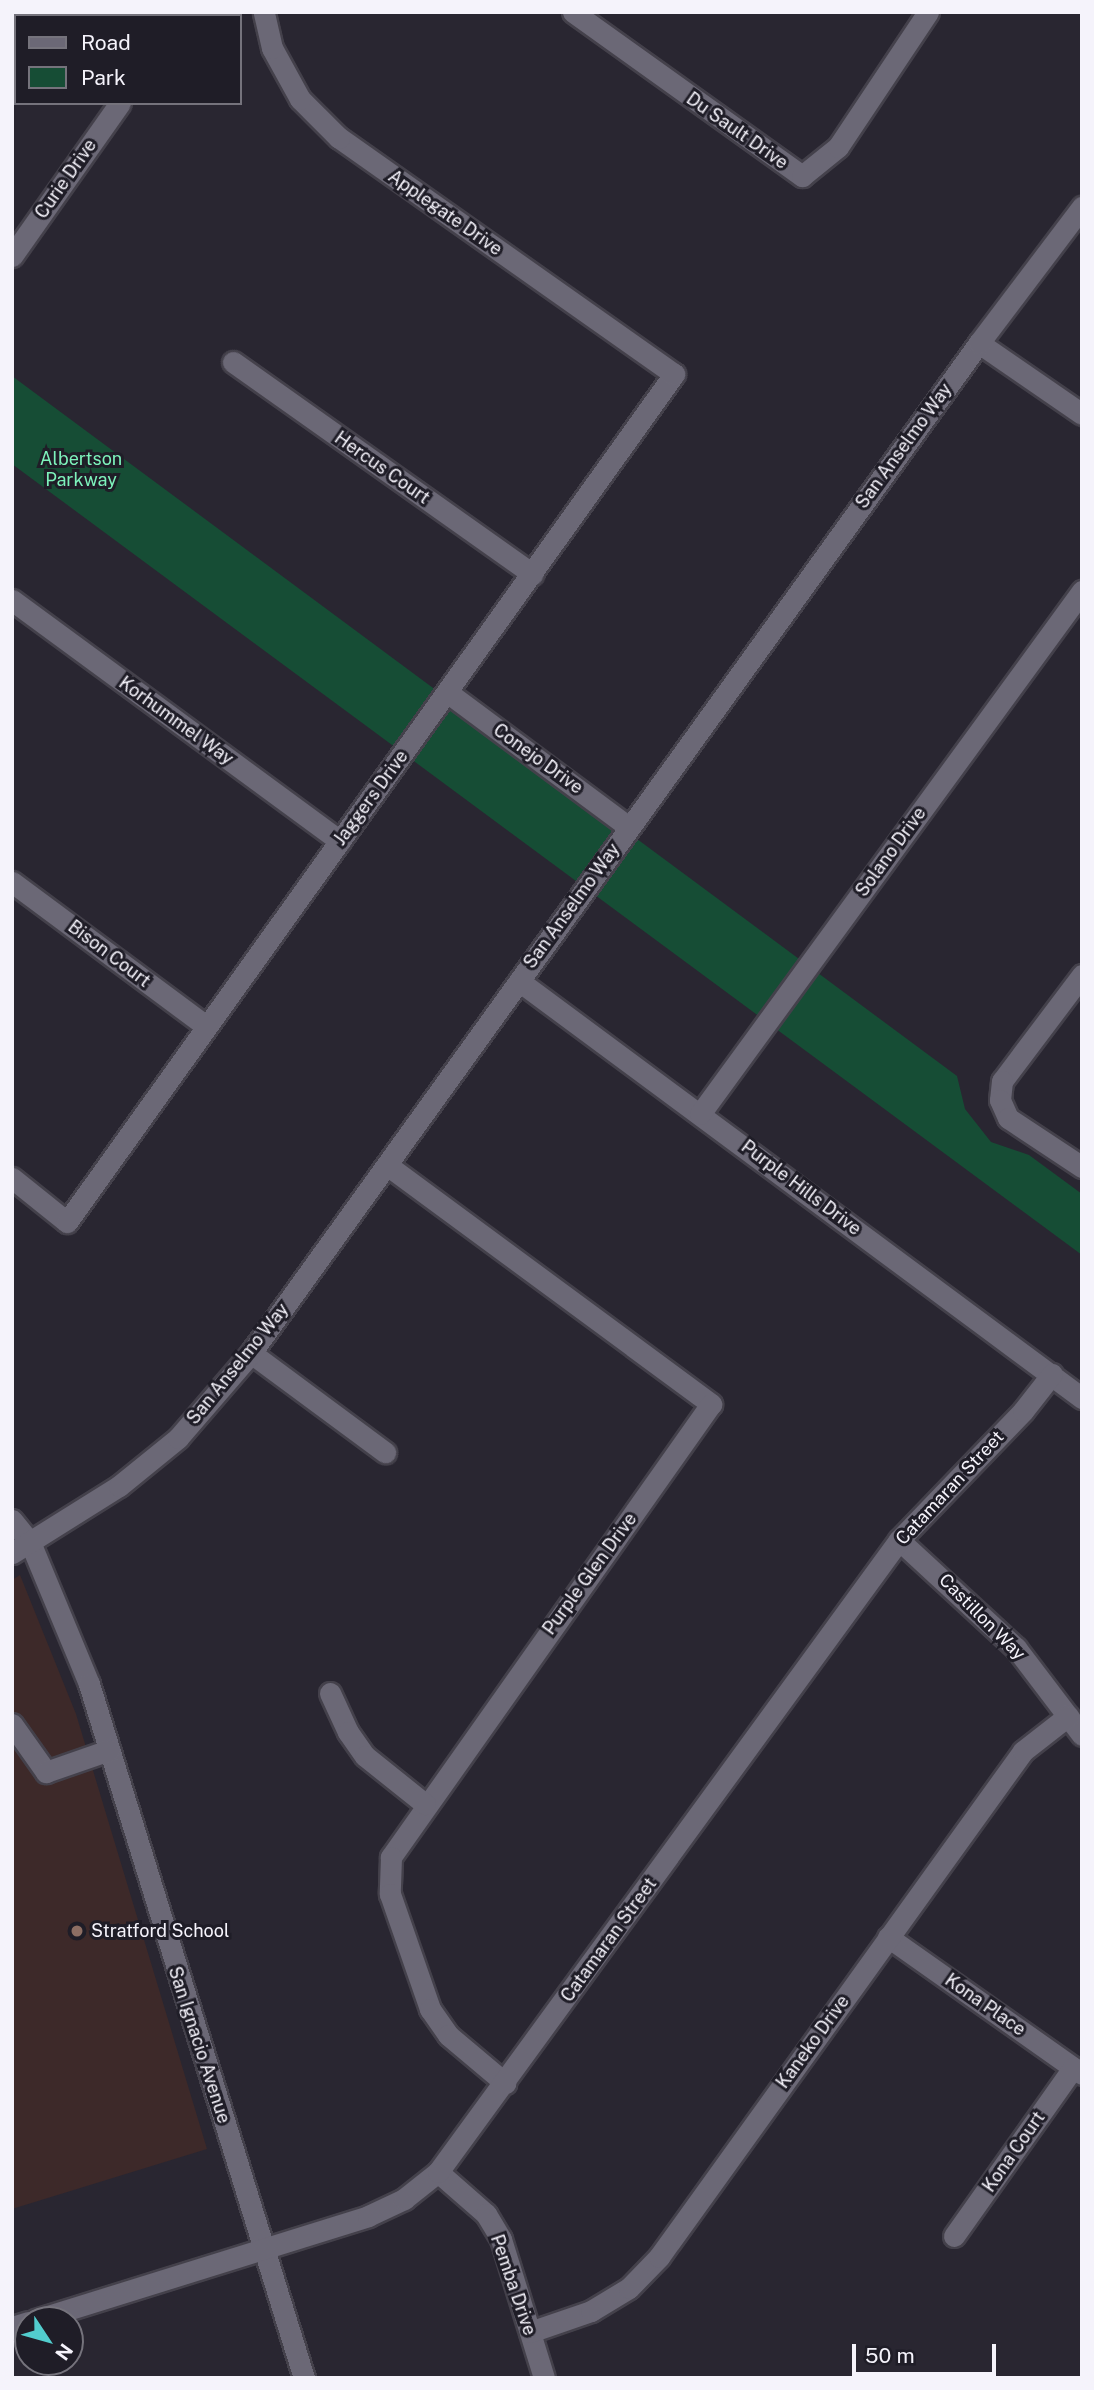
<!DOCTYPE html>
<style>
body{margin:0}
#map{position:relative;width:1094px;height:2390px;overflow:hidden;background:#292631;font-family:"Public Sans",sans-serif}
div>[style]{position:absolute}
.education>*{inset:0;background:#3d2929}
.green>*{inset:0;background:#164d35}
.roads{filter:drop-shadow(2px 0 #44414b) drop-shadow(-2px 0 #44414b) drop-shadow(0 2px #44414b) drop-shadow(0 -2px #44414b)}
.minor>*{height:21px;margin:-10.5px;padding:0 10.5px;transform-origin:10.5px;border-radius:10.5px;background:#6b6876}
.dots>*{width:19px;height:19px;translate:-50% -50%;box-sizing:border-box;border:4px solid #1f1d27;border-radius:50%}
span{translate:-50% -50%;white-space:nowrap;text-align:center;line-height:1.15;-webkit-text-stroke:6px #1f1d27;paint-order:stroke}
.street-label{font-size:18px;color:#f5f3fb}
.park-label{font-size:18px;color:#7df2bb}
.poi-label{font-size:18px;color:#f5f3fb}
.left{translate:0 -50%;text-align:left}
.frame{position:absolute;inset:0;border:14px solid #f5f3fb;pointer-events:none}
.legend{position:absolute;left:14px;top:14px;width:228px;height:91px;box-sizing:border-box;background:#1f1d27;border:2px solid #75737c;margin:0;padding:9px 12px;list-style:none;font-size:21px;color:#f5f3fb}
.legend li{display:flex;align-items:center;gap:14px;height:35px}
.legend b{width:35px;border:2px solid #75737c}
.north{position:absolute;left:14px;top:2306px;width:70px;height:70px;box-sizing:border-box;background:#1f1d27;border:2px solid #75737c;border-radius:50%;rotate:126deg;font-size:19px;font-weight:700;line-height:28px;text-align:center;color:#f5f3fb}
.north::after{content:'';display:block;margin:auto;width:24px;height:32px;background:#52cdce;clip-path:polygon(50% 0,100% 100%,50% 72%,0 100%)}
.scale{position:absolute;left:852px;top:2344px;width:144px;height:32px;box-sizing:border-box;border:4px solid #f5f3fb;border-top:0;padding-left:9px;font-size:21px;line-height:24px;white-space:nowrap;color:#f5f3fb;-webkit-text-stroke:5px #1f1d27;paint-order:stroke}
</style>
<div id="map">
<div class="education">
<i style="clip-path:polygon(20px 1575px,76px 1714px,207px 2149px,12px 2209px,12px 1580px)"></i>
</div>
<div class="green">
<i style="clip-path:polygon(12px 376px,957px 1076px,965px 1109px,991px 1142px,1029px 1155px,1082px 1194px,1082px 1255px,12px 464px)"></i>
</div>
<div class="roads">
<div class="minor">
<i style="left:573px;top:12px;width:282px;rotate:35.6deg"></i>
<i style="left:802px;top:176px;width:46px;rotate:-38.9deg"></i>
<i style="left:838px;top:147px;width:162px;rotate:-56.3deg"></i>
<i style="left:198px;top:16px;width:6px;rotate:-39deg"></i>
<i style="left:12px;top:256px;width:187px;rotate:-54.8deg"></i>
<i style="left:979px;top:343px;width:125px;rotate:34.6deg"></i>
<i style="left:233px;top:362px;width:367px;rotate:35.3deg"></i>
<i style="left:12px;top:600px;width:407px;rotate:36.3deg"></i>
<i style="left:447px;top:692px;width:227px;rotate:36.6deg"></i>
<i style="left:12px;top:882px;width:242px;rotate:36.6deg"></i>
<i style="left:1082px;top:975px;width:133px;rotate:127deg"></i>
<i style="left:1002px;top:1081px;width:19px;rotate:96deg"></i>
<i style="left:1000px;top:1100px;width:20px;rotate:66deg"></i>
<i style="left:1008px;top:1118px;width:89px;rotate:33.5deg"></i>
<i style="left:519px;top:981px;width:701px;rotate:36.53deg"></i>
<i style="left:700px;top:1114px;width:648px;rotate:-53.86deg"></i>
<i style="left:387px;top:1165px;width:403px;rotate:36.4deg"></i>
<i style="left:711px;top:1404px;width:555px;rotate:125.24deg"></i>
<i style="left:391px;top:1857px;width:37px;rotate:92deg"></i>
<i style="left:390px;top:1894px;width:122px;rotate:70.8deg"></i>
<i style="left:430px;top:2009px;width:32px;rotate:55deg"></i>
<i style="left:448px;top:2035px;width:75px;rotate:40.1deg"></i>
<i style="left:12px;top:1178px;width:70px;rotate:38.7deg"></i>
<i style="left:67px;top:1222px;width:1043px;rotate:-54.4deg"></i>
<i style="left:674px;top:374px;width:410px;rotate:-144.8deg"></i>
<i style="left:339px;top:138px;width:55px;rotate:-135deg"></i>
<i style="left:300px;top:99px;width:58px;rotate:-118.8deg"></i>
<i style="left:272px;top:48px;width:37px;rotate:-103deg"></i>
<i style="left:251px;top:1353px;width:167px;rotate:36.5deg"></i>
<i style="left:12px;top:1520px;width:28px;rotate:51deg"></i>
<i style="left:30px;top:1542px;width:154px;rotate:67.4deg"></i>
<i style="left:89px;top:1684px;width:727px;rotate:72.79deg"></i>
<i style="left:899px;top:1540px;width:159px;rotate:42.7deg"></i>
<i style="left:1016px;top:1648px;width:109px;rotate:52.8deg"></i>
<i style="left:12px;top:1553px;width:126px;rotate:-32.1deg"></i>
<i style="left:119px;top:1486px;width:76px;rotate:-39.1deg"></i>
<i style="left:178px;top:1438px;width:112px;rotate:-49.3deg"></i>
<i style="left:251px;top:1353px;width:1245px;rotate:-54.22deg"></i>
<i style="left:979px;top:343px;width:171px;rotate:-52.9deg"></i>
<i style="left:330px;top:1693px;width:43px;rotate:65.2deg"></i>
<i style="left:348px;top:1732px;width:29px;rotate:55deg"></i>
<i style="left:365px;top:1756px;width:77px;rotate:38.7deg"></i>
<i style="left:12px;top:1724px;width:59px;rotate:54.7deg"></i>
<i style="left:46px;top:1772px;width:67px;rotate:-19.2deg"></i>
<i style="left:888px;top:1937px;width:237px;rotate:35.2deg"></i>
<i style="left:438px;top:2172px;width:64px;rotate:41.2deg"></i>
<i style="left:486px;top:2214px;width:29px;rotate:59deg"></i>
<i style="left:501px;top:2239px;width:145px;rotate:72.8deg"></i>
<i style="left:954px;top:2236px;width:206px;rotate:-54.7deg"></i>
<i style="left:35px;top:2320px;width:349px;rotate:-17.3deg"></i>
<i style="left:368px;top:2216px;width:40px;rotate:-25deg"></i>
<i style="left:404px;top:2199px;width:43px;rotate:-38.5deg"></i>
<i style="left:438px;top:2172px;width:782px;rotate:-53.89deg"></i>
<i style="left:899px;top:1540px;width:179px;rotate:-46.1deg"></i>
<i style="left:1023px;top:1411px;width:47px;rotate:-51.9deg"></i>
<i style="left:12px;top:2327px;width:17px;rotate:-17deg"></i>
<i style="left:530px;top:2332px;width:65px;rotate:-19deg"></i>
<i style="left:591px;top:2311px;width:44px;rotate:-31.2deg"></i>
<i style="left:629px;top:2288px;width:43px;rotate:-45.9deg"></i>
<i style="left:659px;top:2257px;width:623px;rotate:-54.27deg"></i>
<i style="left:1023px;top:1751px;width:57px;rotate:-37.9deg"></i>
</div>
</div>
<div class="dots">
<i style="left:77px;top:1931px;background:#8d6e63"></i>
</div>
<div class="street-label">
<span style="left:737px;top:131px;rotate:35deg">Du Sault Drive</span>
<span style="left:66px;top:179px;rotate:-55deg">Curie Drive</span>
<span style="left:445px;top:213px;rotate:35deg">Applegate Drive</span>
<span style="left:904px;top:446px;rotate:-54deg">San Anselmo Way</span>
<span style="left:382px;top:468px;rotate:35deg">Hercus Court</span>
<span style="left:176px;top:721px;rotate:36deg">Korhummel Way</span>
<span style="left:538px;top:759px;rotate:36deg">Conejo Drive</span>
<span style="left:371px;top:798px;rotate:-54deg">Jaggers Drive</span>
<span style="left:891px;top:852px;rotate:-54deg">Solano Drive</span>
<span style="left:572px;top:906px;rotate:-54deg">San Anselmo Way</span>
<span style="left:109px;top:954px;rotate:37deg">Bison Court</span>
<span style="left:801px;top:1188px;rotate:37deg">Purple Hills Drive</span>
<span style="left:238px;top:1364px;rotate:-51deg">San Anselmo Way</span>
<span style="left:950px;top:1488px;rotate:-47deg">Catamaran Street</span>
<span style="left:590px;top:1574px;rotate:-54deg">Purple Glen Drive</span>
<span style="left:982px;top:1617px;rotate:45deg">Castillon Way</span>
<span style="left:609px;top:1940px;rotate:-54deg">Catamaran Street</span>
<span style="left:985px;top:2005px;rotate:35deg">Kona Place</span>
<span style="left:813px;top:2042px;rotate:-54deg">Kaneko Drive</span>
<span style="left:199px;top:2045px;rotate:72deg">San Ignacio Avenue</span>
<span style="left:1014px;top:2152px;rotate:-55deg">Kona Court</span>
<span style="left:513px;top:2285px;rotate:71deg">Pemba Drive</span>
</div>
<div class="park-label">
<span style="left:81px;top:470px">Albertson<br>Parkway</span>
</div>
<div class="poi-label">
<span class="left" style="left:91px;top:1931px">Stratford School</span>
</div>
<div class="frame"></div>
<ul class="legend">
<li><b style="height:9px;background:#6b6876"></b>Road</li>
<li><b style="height:19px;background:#164d35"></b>Park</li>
</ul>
<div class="north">N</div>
<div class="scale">50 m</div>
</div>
